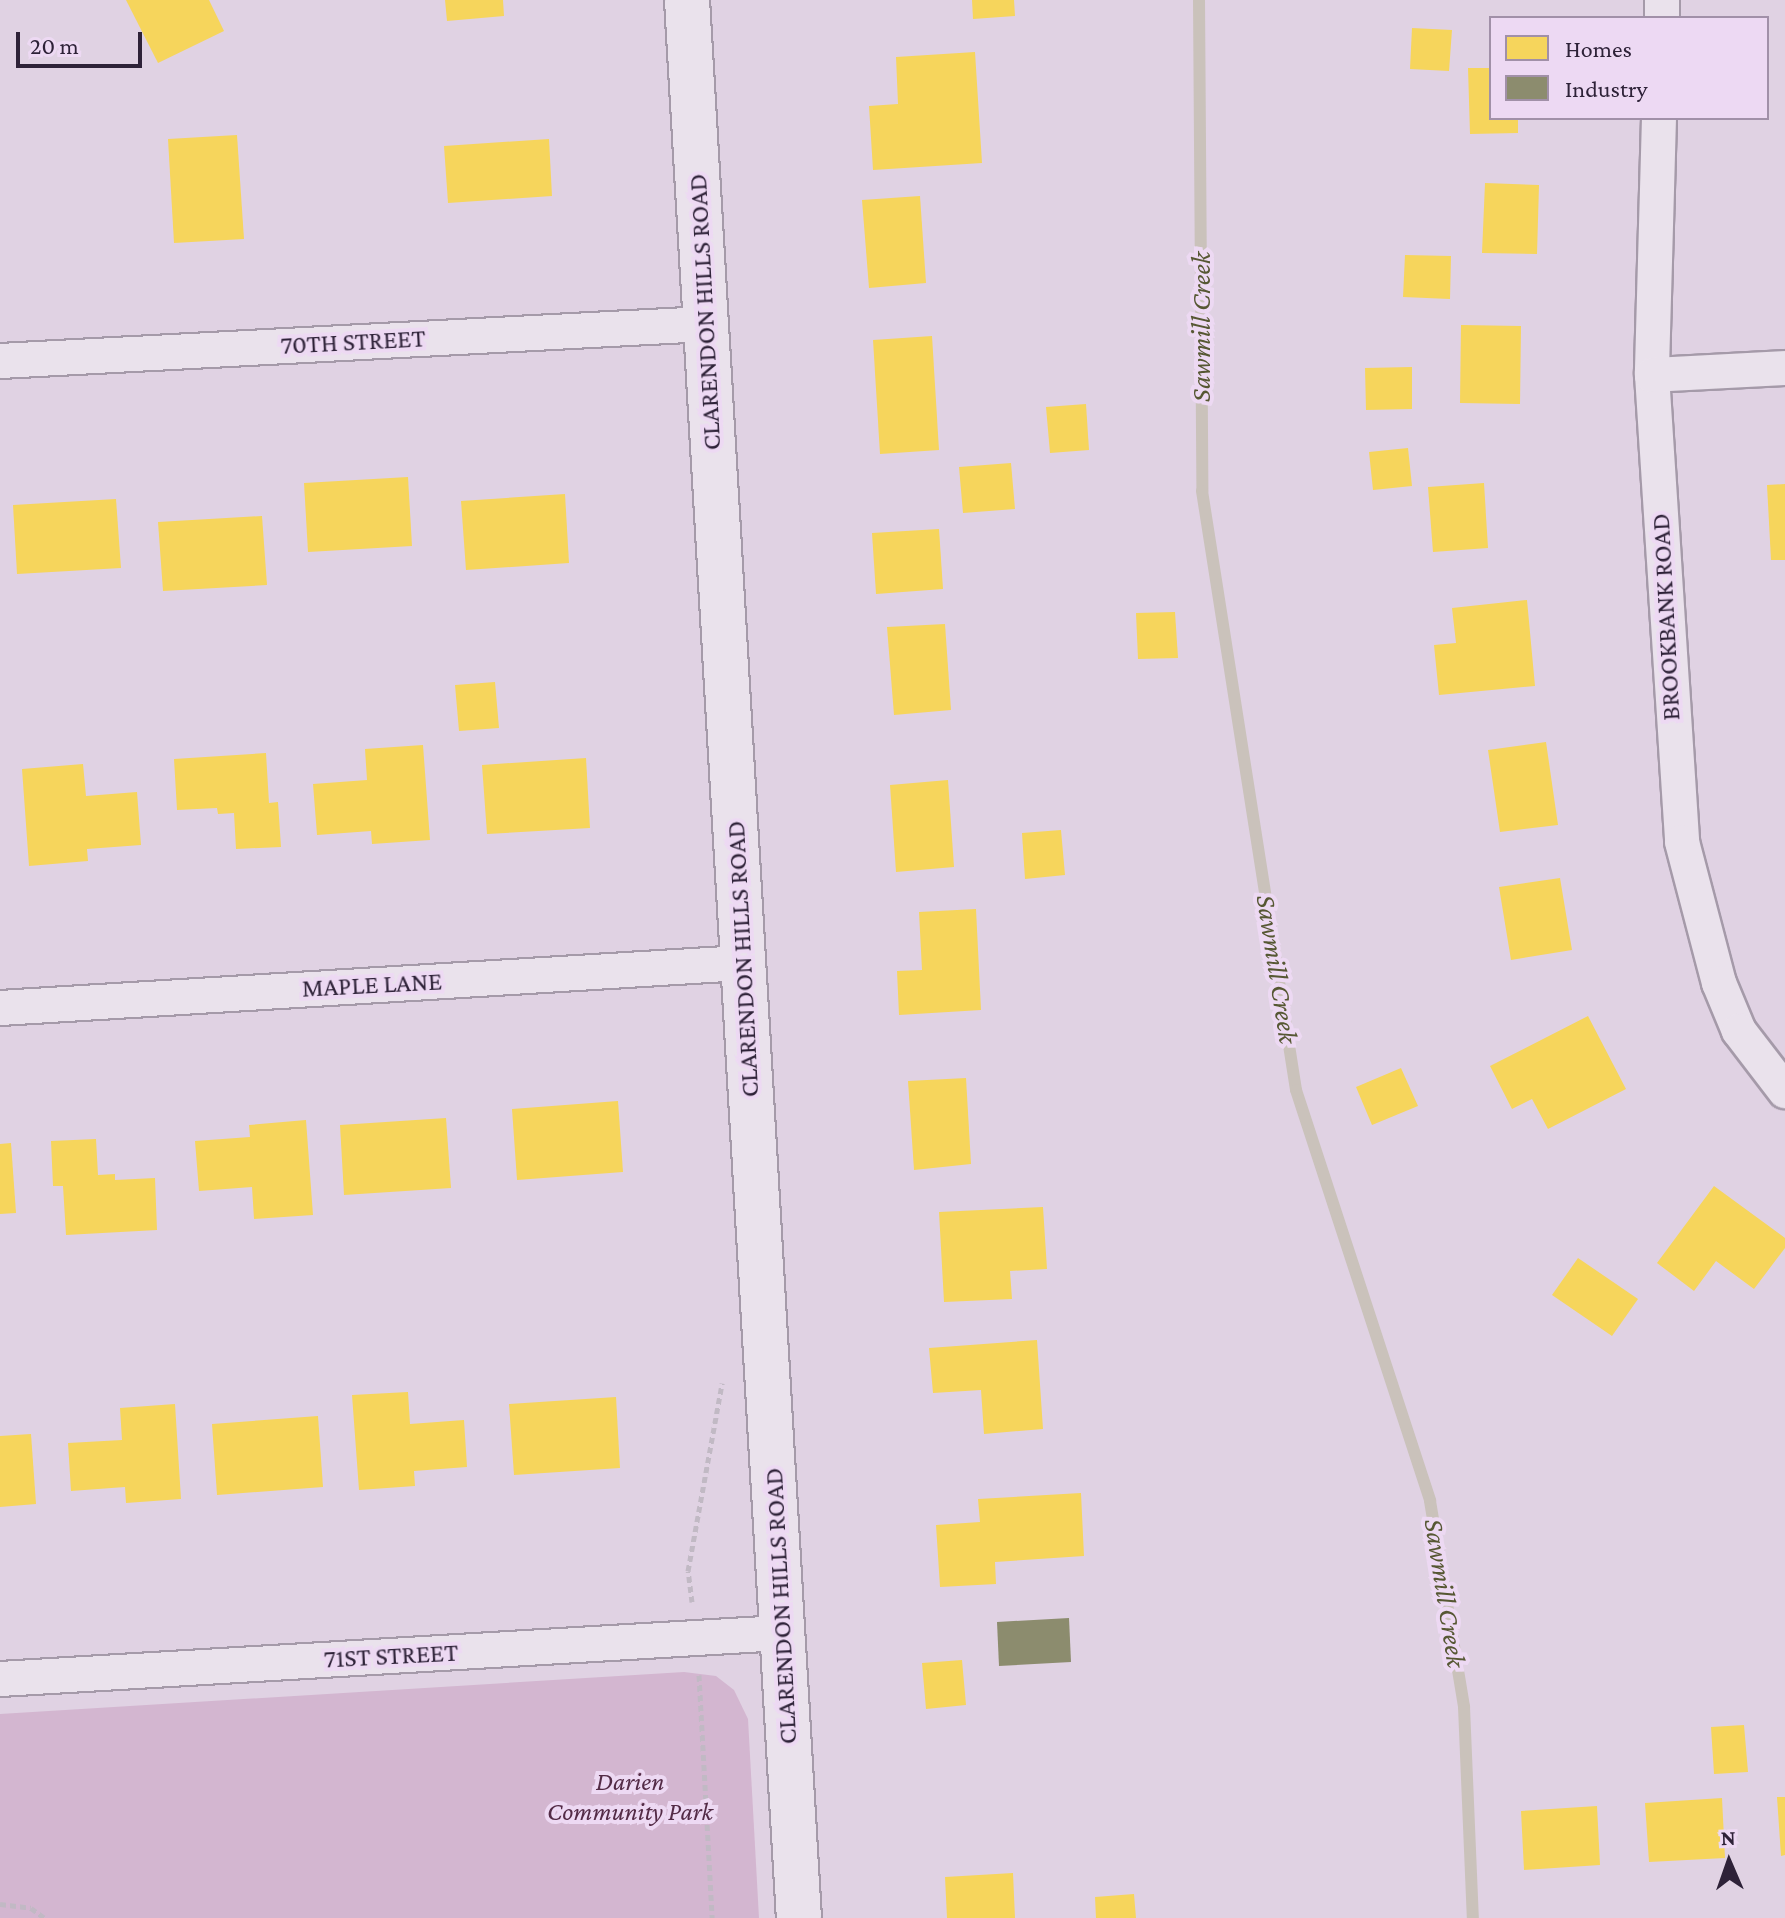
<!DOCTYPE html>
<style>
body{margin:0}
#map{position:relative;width:1785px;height:1918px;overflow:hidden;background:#e0d2e3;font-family:"Crimson Pro",serif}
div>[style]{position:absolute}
.green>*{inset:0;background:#d3b6d0}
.homes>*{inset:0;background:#f6d55c}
.industry>*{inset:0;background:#8c8c6e}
.stream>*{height:12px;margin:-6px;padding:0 6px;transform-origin:6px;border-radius:6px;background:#cac2bb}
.path>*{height:5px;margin-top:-2.5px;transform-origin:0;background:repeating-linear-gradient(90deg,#c1b9c4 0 6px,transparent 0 10px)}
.roads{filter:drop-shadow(2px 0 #a59aa9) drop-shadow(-2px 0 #a59aa9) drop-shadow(0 2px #a59aa9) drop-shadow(0 -2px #a59aa9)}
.street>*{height:34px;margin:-17px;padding:0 17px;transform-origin:17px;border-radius:17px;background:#eae2ec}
.secondary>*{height:44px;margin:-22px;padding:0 22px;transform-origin:22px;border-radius:22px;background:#eae2ec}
span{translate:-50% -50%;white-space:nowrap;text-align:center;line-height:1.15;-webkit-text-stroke:8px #edd9f3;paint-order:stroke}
.street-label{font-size:26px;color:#2e2238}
.park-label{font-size:26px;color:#532b46;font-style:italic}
.water-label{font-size:28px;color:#565733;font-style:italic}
.legend{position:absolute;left:1489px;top:16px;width:280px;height:104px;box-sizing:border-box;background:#edd9f3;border:2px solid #a190a8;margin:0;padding:10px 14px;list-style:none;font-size:24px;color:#2e2238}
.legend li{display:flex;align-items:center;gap:16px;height:40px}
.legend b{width:40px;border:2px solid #a190a8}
.north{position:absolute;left:1689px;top:1822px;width:80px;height:80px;-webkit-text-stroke:6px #edd9f3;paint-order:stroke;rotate:358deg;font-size:22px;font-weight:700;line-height:32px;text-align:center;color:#2e2238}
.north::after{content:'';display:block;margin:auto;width:28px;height:36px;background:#2e2238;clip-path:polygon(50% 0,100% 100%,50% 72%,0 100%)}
.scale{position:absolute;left:16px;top:32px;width:126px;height:36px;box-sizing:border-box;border:4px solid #2e2238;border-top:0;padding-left:10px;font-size:24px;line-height:28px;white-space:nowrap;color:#2e2238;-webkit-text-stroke:6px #edd9f3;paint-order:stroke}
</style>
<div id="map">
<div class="green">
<i style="clip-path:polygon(684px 1672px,716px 1676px,734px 1690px,748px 1719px,759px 1918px,0 1918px,0 1714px)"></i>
</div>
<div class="homes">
<i style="clip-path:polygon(126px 0,209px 0,224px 31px,158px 63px)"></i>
<i style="clip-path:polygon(445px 0,503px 0,504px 16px,447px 21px)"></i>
<i style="clip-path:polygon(972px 0,1014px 0,1015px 16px,973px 19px)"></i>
<i style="clip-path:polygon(1412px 28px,1452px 30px,1449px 71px,1410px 69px)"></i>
<i style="clip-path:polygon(975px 52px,982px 163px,873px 170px,869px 106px,898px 104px,896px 57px)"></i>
<i style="clip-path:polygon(1468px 68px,1491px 68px,1491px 118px,1518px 118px,1518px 133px,1470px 134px)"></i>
<i style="clip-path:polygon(237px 135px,244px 239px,174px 243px,168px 139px)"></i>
<i style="clip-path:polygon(549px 139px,552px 196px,448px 203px,444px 146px)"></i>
<i style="clip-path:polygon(1485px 183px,1539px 185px,1537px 254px,1482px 253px)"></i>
<i style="clip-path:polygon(920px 196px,926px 283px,869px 288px,862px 200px)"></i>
<i style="clip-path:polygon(1405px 255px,1451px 256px,1450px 299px,1403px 297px)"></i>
<i style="clip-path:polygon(1461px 325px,1521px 326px,1520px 404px,1460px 403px)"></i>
<i style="clip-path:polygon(932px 336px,939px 450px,880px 454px,873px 340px)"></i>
<i style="clip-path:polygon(1412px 367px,1412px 409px,1366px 410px,1365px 368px)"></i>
<i style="clip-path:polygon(1086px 404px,1089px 450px,1050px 453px,1046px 407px)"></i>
<i style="clip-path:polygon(1408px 448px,1412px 486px,1373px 490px,1369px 452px)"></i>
<i style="clip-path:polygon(1011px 463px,1015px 509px,963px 513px,959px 467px)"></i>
<i style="clip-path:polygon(408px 477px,412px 546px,308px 552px,304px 483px)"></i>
<i style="clip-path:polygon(1484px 483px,1488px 548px,1433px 552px,1428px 487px)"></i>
<i style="clip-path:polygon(1785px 484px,1785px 560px,1771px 560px,1767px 485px)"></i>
<i style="clip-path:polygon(565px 494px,569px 563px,466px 570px,461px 501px)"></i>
<i style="clip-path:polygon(116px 499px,121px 568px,17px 574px,13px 505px)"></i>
<i style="clip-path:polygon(262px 516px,267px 585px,163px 591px,158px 522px)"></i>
<i style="clip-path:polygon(939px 529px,943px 589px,876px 594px,872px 533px)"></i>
<i style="clip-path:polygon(1527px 600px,1535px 686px,1439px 695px,1434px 645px,1456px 643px,1452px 608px)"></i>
<i style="clip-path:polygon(1175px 612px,1178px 658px,1138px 659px,1136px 613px)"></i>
<i style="clip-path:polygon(945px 624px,951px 710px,894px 715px,887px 627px)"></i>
<i style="clip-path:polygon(495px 682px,499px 728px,459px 731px,455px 685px)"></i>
<i style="clip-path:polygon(1546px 742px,1558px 825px,1500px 832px,1488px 750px)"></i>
<i style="clip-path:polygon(423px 745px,430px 840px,372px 844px,371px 831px,317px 835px,313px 784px,367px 780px,365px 749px)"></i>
<i style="clip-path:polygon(266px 753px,269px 803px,278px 802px,281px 847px,236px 849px,234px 813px,218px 814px,217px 808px,177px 810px,174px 759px)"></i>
<i style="clip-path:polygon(586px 758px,590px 828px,487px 834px,482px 765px)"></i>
<i style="clip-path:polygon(83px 764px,86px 796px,137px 792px,141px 845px,87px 849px,88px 861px,29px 866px,22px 769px)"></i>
<i style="clip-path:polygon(948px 780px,954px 867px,896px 872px,890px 785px)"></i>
<i style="clip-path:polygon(1061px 830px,1065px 875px,1025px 879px,1022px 833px)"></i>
<i style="clip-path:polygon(1560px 878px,1572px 950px,1511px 960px,1499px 887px)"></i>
<i style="clip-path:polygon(976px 909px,981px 1010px,899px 1015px,897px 971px,922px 970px,919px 912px)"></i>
<i style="clip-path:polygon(1588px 1016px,1626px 1089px,1548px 1129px,1532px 1099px,1512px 1109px,1490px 1066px)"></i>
<i style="clip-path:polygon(1401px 1068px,1418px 1106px,1372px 1125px,1356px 1087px)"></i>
<i style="clip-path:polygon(966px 1078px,971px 1164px,914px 1170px,908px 1081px)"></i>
<i style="clip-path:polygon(618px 1101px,623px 1172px,517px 1180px,512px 1109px)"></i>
<i style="clip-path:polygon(446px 1118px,451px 1188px,344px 1195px,340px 1125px)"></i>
<i style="clip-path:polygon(306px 1120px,313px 1215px,254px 1219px,252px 1187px,199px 1191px,195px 1141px,250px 1137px,249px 1125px)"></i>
<i style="clip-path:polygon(96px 1139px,98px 1175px,115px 1174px,115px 1180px,155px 1178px,157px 1230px,66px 1235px,63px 1186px,53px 1186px,51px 1141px)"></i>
<i style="clip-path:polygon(11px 1143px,16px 1213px,0 1214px,0 1144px)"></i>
<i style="clip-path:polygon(1714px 1186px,1785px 1238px,1785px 1248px,1754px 1289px,1716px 1261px,1694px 1291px,1657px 1263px)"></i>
<i style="clip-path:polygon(1043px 1207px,1047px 1269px,1010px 1271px,1012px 1299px,944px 1302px,939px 1212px)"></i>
<i style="clip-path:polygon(1578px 1258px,1638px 1299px,1612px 1336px,1552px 1295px)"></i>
<i style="clip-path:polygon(1037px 1340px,1043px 1429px,984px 1434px,981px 1390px,933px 1393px,929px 1348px)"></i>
<i style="clip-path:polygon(408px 1392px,410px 1424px,464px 1420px,467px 1467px,414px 1471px,415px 1486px,359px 1490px,352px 1395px)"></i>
<i style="clip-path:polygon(616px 1397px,620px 1468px,514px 1475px,509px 1404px)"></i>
<i style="clip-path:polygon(175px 1404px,181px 1499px,126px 1503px,125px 1487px,71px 1491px,68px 1443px,122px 1440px,120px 1408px)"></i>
<i style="clip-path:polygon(318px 1416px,323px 1487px,217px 1495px,212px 1424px)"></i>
<i style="clip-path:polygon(31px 1434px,36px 1504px,0 1507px,0 1436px)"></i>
<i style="clip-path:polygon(1081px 1493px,1084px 1556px,995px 1562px,996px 1584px,940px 1587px,936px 1525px,980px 1522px,978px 1499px)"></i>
<i style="clip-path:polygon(962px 1660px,966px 1705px,926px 1709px,922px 1663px)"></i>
<i style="clip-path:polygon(1744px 1725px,1748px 1772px,1714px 1774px,1711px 1727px)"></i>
<i style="clip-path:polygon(1777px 1797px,1785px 1797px,1785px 1855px,1781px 1856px)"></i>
<i style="clip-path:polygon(1722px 1798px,1725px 1858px,1649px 1862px,1645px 1803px)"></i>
<i style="clip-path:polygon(1597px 1806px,1600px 1865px,1524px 1870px,1521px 1811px)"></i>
<i style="clip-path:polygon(1013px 1873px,1015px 1918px,947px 1918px,945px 1877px)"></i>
<i style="clip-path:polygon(1134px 1894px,1136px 1918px,1096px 1918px,1095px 1897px)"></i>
</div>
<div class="industry">
<i style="clip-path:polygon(1069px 1618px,1071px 1662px,999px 1666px,997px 1622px)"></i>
</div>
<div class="stream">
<i style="left:1199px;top:0;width:491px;rotate:89.6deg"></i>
<i style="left:1202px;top:491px;width:606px;rotate:81.08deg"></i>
<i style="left:1296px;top:1090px;width:432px;rotate:71.9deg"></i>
<i style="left:1430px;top:1501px;width:209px;rotate:80.6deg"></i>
<i style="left:1464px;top:1707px;width:211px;rotate:87.6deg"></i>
</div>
<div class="path">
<i style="left:692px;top:1602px;width:31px;rotate:-97deg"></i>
<i style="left:688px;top:1571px;width:191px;rotate:-79.7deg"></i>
<i style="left:699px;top:1675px;width:243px;rotate:86.9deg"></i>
<i style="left:0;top:1904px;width:31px;rotate:7deg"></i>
<i style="left:31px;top:1908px;width:17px;rotate:36deg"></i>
</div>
<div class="roads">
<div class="street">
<i style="left:1662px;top:18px;width:18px;rotate:-90deg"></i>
<i style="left:1659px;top:118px;width:257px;rotate:91.6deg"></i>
<i style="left:1652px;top:375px;width:468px;rotate:86.3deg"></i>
<i style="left:1682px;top:842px;width:146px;rotate:75.3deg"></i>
<i style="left:1719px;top:983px;width:52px;rotate:67.4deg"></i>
<i style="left:1739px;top:1031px;width:76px;rotate:52.5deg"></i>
<i style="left:0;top:361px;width:707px;rotate:-3deg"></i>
<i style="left:1652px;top:375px;width:133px;rotate:-3deg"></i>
<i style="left:0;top:1008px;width:744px;rotate:-3.47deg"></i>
<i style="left:0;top:1679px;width:783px;rotate:-3.37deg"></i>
</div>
<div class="secondary">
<i style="left:687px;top:0;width:1921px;rotate:86.66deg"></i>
</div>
</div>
<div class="street-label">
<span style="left:705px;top:312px;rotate:-93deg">CLARENDON HILLS ROAD</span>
<span style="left:353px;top:342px;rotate:-3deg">70TH STREET</span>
<span style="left:1666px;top:617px;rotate:-93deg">BROOKBANK ROAD</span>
<span style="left:743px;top:959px;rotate:-93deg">CLARENDON HILLS ROAD</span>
<span style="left:372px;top:985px;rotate:-3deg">MAPLE LANE</span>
<span style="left:781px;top:1606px;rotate:-93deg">CLARENDON HILLS ROAD</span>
<span style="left:391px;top:1656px;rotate:-3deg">71ST STREET</span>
</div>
<div class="park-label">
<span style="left:630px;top:1797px">Darien<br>Community Park</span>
</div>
<div class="water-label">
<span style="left:1201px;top:327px;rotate:-90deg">Sawmill Creek</span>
<span style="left:1277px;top:969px;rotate:81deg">Sawmill Creek</span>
<span style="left:1445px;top:1593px;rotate:81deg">Sawmill Creek</span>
</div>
<ul class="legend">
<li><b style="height:22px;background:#f6d55c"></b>Homes</li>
<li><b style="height:22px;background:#8c8c6e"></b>Industry</li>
</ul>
<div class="north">N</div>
<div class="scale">20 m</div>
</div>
